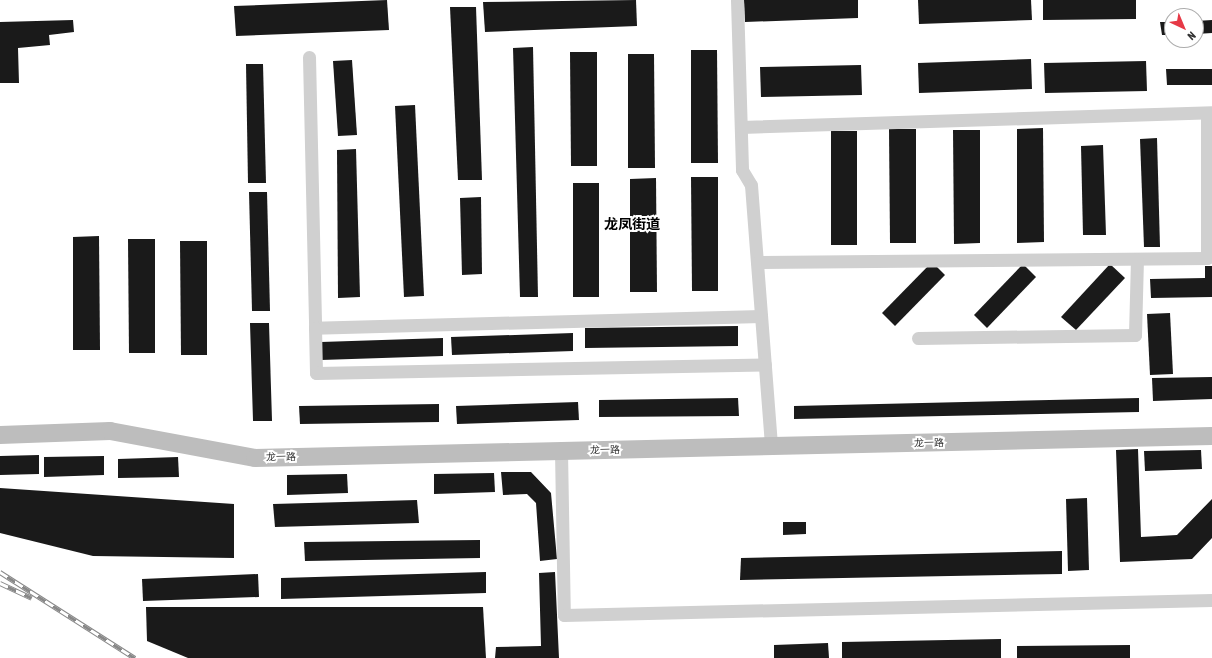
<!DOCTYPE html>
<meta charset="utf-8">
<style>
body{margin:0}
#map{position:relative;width:1212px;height:658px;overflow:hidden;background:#fff;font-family:"Asap Condensed","Noto Sans SC",sans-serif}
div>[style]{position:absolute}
.building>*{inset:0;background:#1a1a1a}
.street>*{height:13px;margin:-6.5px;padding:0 6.5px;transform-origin:6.5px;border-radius:6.5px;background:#d0d0d0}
.secondary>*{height:18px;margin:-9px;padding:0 9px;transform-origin:9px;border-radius:9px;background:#bdbdbd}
.rail>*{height:4.5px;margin-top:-2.25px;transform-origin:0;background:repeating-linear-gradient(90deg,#fff 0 9px,#888 0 18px);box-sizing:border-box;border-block:1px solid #888}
span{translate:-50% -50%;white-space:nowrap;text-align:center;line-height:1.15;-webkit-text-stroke:4px #fff;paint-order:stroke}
.street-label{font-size:10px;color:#333}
.district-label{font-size:14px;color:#000;font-weight:700}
.north{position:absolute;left:1164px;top:8px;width:40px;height:40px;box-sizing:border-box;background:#fff;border:1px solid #adadad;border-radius:50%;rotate:136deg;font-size:11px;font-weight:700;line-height:16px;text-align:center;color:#333}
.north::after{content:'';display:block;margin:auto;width:14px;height:18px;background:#e63946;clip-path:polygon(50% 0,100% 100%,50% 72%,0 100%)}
</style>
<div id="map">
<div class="building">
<i style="clip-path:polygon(387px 0,389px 30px,236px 36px,234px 6px)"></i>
<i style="clip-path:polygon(636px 0,637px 26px,485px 32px,483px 2px)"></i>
<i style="clip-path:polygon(744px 0,858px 0,858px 18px,745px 22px)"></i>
<i style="clip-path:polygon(918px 0,1031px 0,1032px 20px,919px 24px)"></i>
<i style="clip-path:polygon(1043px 0,1136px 0,1136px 19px,1043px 20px)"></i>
<i style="clip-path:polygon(450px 7px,476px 7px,482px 180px,458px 180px)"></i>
<i style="clip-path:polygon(73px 20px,74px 32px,49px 35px,50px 45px,18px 48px,19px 83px,0 83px,0 22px)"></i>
<i style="clip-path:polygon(1212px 20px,1212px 33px,1196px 34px,1196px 21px)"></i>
<i style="clip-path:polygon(1160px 22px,1172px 22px,1172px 35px,1162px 35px)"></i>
<i style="clip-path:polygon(533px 47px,538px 297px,520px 297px,513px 48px)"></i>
<i style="clip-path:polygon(691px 50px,717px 50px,718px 163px,691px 163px)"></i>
<i style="clip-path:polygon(570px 52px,597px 52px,597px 166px,571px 166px)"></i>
<i style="clip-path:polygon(628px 54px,654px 54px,655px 168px,628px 168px)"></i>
<i style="clip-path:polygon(1031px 59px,1032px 89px,919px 93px,918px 63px)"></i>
<i style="clip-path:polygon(352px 60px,357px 135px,338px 136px,333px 61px)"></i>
<i style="clip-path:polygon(1146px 61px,1147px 91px,1045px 93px,1044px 63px)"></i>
<i style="clip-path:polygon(246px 64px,263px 64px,266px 183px,248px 183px)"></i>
<i style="clip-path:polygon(861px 65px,862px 95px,761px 97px,760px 67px)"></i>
<i style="clip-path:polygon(1166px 69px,1212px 69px,1212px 85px,1167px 85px)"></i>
<i style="clip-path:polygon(415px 105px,424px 296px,404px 297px,395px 106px)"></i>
<i style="clip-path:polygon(1043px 128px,1044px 242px,1017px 243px,1017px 129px)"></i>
<i style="clip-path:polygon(889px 129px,916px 129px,916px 243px,890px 243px)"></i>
<i style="clip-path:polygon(953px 130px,980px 130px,980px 243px,954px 244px)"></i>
<i style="clip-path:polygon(831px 131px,857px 131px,857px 245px,831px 245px)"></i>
<i style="clip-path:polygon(1157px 138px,1160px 247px,1144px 247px,1140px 139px)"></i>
<i style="clip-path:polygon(1103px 145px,1106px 235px,1083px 235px,1081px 146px)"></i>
<i style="clip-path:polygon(356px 149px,360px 297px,338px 298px,337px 150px)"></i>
<i style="clip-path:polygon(691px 177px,718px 177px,718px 291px,692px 291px)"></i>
<i style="clip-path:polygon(656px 178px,657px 292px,630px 292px,630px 179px)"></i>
<i style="clip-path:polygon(573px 183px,599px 183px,599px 297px,573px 297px)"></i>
<i style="clip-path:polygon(249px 192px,267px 192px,270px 311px,252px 311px)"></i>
<i style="clip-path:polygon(481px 197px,482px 274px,462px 275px,460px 198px)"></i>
<i style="clip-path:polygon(99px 236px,100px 350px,73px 350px,73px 237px)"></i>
<i style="clip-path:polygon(128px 239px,155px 239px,155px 353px,129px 353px)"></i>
<i style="clip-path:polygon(180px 241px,207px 241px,207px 355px,181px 355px)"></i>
<i style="clip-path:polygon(932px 262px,945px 275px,895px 326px,882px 313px)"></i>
<i style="clip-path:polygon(1023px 264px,1036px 277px,987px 328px,974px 315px)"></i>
<i style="clip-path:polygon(1110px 264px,1125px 278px,1076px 330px,1061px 317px)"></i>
<i style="clip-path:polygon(1205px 266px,1212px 266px,1212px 297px,1151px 298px,1150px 279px,1205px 278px)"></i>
<i style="clip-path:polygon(1170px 313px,1173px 374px,1150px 375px,1147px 314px)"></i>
<i style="clip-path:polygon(250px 323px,269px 323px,272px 421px,253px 421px)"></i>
<i style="clip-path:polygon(738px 326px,738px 346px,585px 348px,585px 328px)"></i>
<i style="clip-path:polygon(573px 333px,573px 351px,452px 355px,451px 337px)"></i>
<i style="clip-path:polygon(443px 338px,443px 356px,321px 360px,321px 342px)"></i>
<i style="clip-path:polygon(1212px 377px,1212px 399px,1153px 401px,1152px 378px)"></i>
<i style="clip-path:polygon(738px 398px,739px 416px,599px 417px,599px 400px)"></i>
<i style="clip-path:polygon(1139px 398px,1139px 412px,794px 419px,794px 406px)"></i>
<i style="clip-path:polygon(578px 402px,579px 420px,457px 424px,456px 406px)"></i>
<i style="clip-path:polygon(439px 404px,439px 422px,300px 424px,299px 406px)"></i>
<i style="clip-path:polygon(1138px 449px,1141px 537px,1177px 535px,1212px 499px,1212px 538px,1192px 559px,1120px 562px,1116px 450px)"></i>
<i style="clip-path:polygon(1201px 450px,1202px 469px,1145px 471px,1144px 451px)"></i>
<i style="clip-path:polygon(39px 455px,39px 474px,0 475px,0 456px)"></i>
<i style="clip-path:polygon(104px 456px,104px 475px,44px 477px,44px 457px)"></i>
<i style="clip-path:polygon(178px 457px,179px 477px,118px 478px,118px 459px)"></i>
<i style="clip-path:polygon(501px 472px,531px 472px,551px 493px,557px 559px,540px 561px,536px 503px,527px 494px,503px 495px)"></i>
<i style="clip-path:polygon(494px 473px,495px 492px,434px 494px,434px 474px)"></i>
<i style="clip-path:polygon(347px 474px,348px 493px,287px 495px,287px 475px)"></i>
<i style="clip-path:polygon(0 488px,234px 504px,234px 558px,93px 556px,0 533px)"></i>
<i style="clip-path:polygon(1087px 498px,1089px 570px,1068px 571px,1066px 499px)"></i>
<i style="clip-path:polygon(417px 500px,419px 523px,275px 527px,273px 504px)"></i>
<i style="clip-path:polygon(783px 522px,806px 522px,806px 534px,783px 535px)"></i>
<i style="clip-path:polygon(480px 540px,480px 558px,305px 561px,304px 542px)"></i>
<i style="clip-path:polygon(1062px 551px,1062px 574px,740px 580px,741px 558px)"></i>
<i style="clip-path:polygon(486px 572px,486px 593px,281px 599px,281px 578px)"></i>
<i style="clip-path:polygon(555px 572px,559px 658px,495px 658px,496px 647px,541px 646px,539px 573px)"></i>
<i style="clip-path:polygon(258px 574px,259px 597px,143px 601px,142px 579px)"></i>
<i style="clip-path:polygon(146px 607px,483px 607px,486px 658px,188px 658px,147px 641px)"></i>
<i style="clip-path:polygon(1001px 639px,1001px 658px,842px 658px,842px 642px)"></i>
<i style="clip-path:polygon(828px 643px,829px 658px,774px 658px,774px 645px)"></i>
<i style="clip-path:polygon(1130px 645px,1130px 658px,1017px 658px,1017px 646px)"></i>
</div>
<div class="street">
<i style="left:737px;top:0;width:170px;rotate:88.3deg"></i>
<i style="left:742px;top:170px;width:17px;rotate:59deg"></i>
<i style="left:751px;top:185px;width:262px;rotate:85.6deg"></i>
<i style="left:309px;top:57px;width:271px;rotate:88.7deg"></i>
<i style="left:741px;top:127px;width:471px;rotate:-1.8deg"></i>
<i style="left:757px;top:262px;width:450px;rotate:-0.5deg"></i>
<i style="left:1207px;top:258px;width:145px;rotate:-90deg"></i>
<i style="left:761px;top:316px;width:446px;rotate:178.5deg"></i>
<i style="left:315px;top:328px;width:45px;rotate:88.7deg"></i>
<i style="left:316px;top:373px;width:449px;rotate:-1.1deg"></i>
<i style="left:918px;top:338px;width:217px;rotate:-0.8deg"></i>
<i style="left:1135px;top:335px;width:76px;rotate:-88.5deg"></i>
<i style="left:561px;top:451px;width:164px;rotate:89deg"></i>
<i style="left:564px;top:615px;width:648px;rotate:-1.33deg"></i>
</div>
<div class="secondary">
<i style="left:0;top:435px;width:110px;rotate:-2.1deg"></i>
<i style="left:110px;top:431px;width:147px;rotate:10.5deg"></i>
<i style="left:255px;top:458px;width:957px;rotate:-1.32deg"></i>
</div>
<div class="rail">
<i style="left:0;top:572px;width:160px;rotate:32.5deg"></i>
<i style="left:0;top:583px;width:35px;rotate:25deg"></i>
</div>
<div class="street-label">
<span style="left:929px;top:443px;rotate:-1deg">龙一路</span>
<span style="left:605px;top:450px;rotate:-1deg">龙一路</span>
<span style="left:281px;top:457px;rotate:-1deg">龙一路</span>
</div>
<div class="district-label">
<span style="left:632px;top:224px">龙凤街道</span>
</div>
<div class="north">N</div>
</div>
